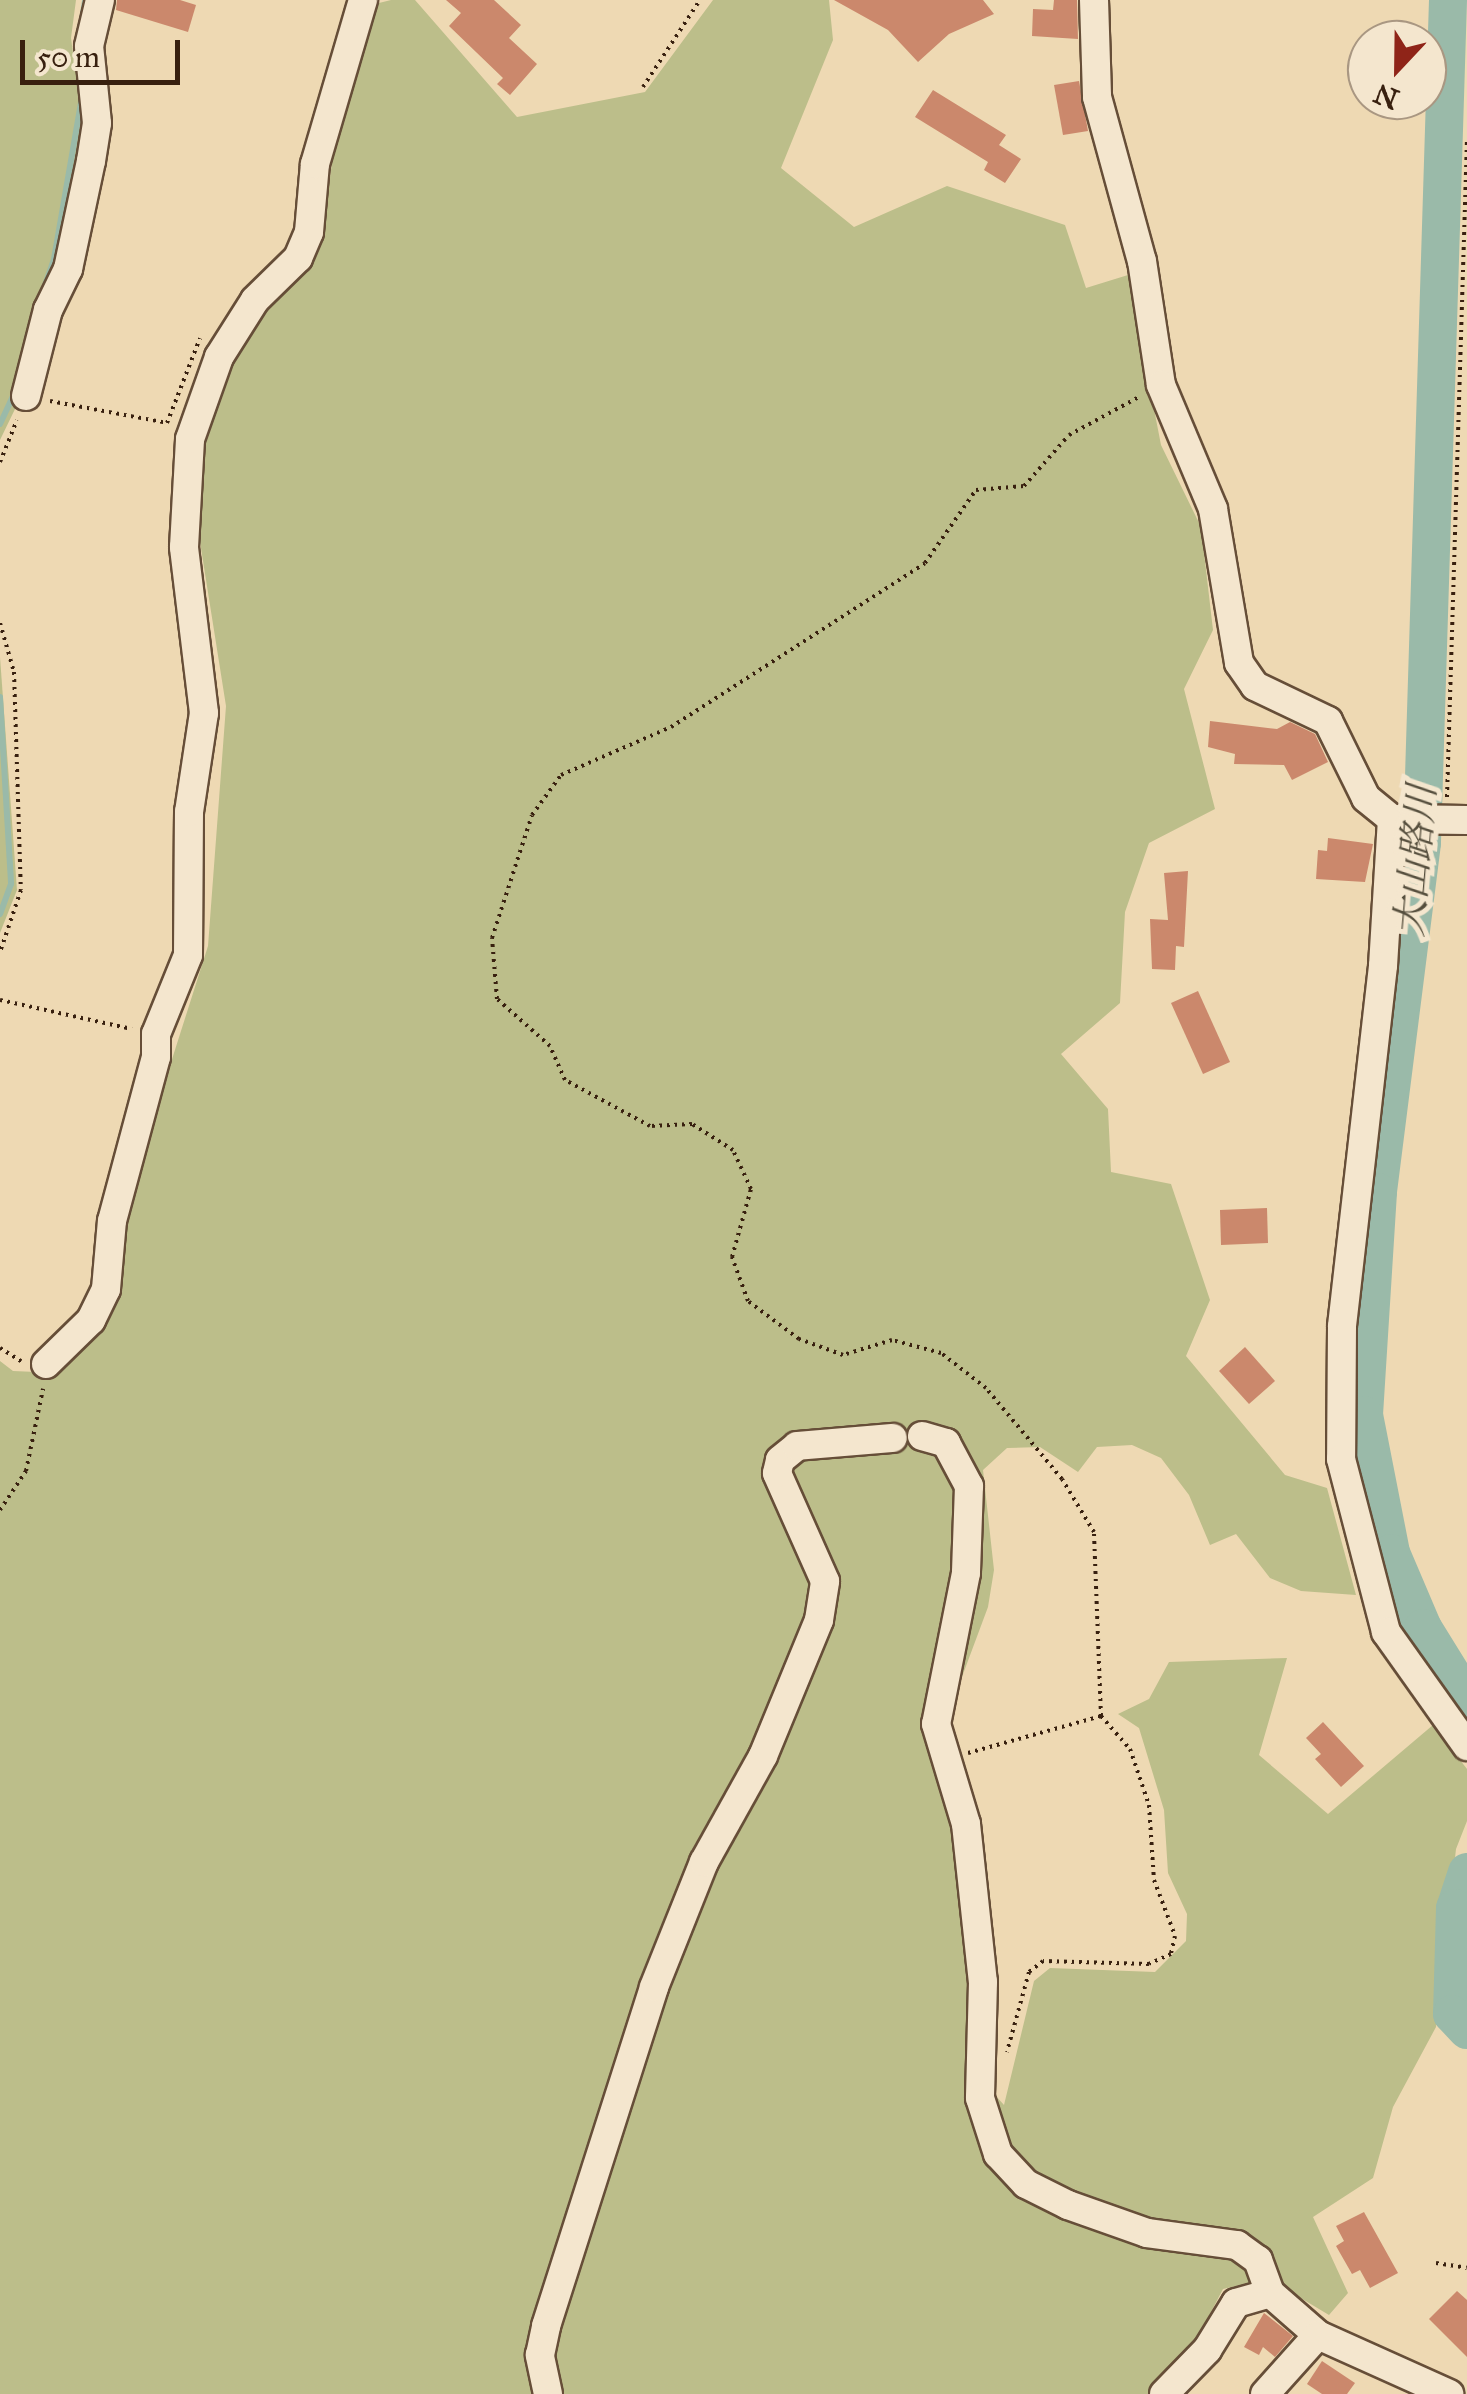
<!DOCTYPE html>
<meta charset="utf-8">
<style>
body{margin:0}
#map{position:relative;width:1467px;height:2394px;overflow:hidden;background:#eed9b3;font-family:"IM FELL Great Primer","Noto Serif JP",serif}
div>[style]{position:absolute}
.green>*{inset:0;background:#bcbe8a}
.stream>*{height:6px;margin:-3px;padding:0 3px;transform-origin:3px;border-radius:3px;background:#9abaa9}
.river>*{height:38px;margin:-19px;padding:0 19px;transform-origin:19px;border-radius:19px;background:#9abaa9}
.building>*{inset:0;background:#cb886c}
.path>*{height:4px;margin-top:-2px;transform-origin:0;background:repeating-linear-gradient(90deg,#38200f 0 2.5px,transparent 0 7.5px)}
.roads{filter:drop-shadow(2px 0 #664e38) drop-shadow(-2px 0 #664e38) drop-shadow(0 2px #664e38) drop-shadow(0 -2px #664e38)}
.minor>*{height:28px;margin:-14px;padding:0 14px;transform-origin:14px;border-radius:14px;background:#f4e6ce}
span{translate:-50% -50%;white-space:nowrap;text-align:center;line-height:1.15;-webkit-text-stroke:10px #f4e6ce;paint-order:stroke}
.water-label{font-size:38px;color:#554e3d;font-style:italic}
.north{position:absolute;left:1347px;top:20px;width:100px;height:100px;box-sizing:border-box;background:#f4e6ce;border:2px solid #a99782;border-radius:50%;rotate:202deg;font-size:28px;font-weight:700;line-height:40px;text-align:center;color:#38200f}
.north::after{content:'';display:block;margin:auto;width:35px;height:45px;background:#8f2418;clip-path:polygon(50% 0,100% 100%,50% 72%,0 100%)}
.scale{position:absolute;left:20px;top:40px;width:160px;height:45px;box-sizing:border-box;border:5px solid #38200f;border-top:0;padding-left:12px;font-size:30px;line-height:35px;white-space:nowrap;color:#38200f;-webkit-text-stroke:8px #f4e6ce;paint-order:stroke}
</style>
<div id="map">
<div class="green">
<i style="clip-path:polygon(0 0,76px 0,71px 38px,83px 128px,60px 264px,40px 306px,16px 407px,0 440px)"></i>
<i style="clip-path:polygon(391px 0,415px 0,517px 117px,645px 92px,713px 0,829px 0,833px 40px,781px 168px,854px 227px,947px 186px,1065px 225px,1086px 288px,1128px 275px,1161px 445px,1201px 527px,1213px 630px,1184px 689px,1215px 809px,1149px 843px,1125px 912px,1120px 1003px,1061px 1054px,1108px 1109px,1111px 1172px,1171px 1184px,1210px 1300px,1186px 1356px,1285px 1475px,1327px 1488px,1356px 1595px,1301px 1591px,1270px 1578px,1236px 1534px,1210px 1545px,1189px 1495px,1161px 1458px,1132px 1445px,1097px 1447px,1078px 1472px,1040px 1447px,1007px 1448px,983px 1470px,994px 1570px,988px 1607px,940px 1736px,995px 2095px,1004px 2105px,1034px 1981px,1050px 1968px,1155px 1972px,1186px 1941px,1187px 1914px,1168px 1873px,1164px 1810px,1139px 1728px,1118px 1714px,1149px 1699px,1169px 1662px,1287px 1658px,1259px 1755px,1328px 1814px,1433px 1725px,1467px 1769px,1467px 1821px,1456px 1849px,1436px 2027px,1393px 2107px,1373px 2178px,1313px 2217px,1348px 2293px,1329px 2315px,1269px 2279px,1223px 2289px,1180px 2371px,1184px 2394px,0 2394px,0 1361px,13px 1371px,60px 1373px,109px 1310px,133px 1182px,208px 946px,226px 706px,200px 542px,203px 441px,227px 364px,265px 305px,321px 245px,336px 132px,371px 5px)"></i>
<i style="clip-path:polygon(0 657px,17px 890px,0 933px)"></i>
</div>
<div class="stream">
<i style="left:82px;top:20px;width:20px;rotate:-81deg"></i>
<i style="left:27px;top:338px;width:83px;rotate:-71.1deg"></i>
<i style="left:54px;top:259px;width:164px;rotate:-80.2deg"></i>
<i style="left:0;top:424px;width:33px;rotate:-65deg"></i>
<i style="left:0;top:697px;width:187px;rotate:86.6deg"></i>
<i style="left:11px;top:884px;width:32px;rotate:110deg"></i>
</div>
<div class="river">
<i style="left:1448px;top:0;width:843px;rotate:91.77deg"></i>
<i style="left:1422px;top:843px;width:352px;rotate:97.2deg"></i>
<i style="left:1378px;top:1192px;width:223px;rotate:93.6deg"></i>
<i style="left:1364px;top:1415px;width:141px;rotate:78.9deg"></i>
<i style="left:1391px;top:1553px;width:82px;rotate:66.9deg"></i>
<i style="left:1423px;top:1628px;width:84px;rotate:58.2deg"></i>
<i style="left:1467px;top:1872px;width:38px;rotate:108deg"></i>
<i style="left:1455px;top:1908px;width:106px;rotate:91.6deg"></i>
<i style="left:1452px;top:2014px;width:22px;rotate:47deg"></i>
</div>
<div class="building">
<i style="clip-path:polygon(117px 0,180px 0,196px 5px,188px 32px,116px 10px)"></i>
<i style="clip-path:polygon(446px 0,494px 0,521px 25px,509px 38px,537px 64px,510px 95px,497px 84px,503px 78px,449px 26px,461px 13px)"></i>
<i style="clip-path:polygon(834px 0,983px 0,994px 14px,949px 34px,918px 62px,888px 30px)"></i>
<i style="clip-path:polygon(1054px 0,1077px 0,1078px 39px,1032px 36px,1033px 9px,1053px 10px)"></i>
<i style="clip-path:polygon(1079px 81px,1088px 131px,1063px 135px,1054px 85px)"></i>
<i style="clip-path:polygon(933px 90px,1006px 135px,999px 145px,1021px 159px,1005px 183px,984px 170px,988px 162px,915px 117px)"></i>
<i style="clip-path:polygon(1210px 721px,1277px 729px,1290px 722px,1315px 734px,1328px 762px,1292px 780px,1284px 765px,1234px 764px,1235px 754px,1208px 747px)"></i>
<i style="clip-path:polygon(1328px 838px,1373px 844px,1365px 882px,1316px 879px,1318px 850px,1327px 851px)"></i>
<i style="clip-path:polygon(1188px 871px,1184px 947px,1176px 946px,1175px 970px,1152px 969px,1150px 919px,1168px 920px,1164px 873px)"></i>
<i style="clip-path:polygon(1198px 991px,1230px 1062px,1203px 1074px,1171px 1003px)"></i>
<i style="clip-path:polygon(1267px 1208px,1268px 1243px,1221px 1245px,1220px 1210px)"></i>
<i style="clip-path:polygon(1245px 1347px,1275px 1381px,1249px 1404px,1219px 1371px)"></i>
<i style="clip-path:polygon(1323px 1722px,1364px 1766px,1341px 1787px,1315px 1759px,1321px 1754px,1306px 1738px)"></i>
<i style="clip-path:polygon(1364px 2212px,1398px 2273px,1370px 2288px,1360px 2270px,1352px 2274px,1336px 2246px,1344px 2241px,1336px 2226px)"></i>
<i style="clip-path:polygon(1457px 2291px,1467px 2300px,1467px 2357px,1429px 2319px)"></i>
<i style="clip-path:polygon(1264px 2313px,1293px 2336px,1275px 2357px,1263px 2347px,1259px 2355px,1244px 2347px)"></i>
<i style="clip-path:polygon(1322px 2361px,1355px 2383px,1347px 2394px,1322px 2394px,1307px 2384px)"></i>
</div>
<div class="path">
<i style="left:643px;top:87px;width:104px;rotate:-56.8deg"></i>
<i style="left:50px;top:401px;width:119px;rotate:10.6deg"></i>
<i style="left:167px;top:423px;width:91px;rotate:-68.8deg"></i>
<i style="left:0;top:462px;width:45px;rotate:-68deg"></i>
<i style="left:0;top:623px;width:51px;rotate:74.1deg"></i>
<i style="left:14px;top:672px;width:218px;rotate:88.2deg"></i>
<i style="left:21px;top:890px;width:65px;rotate:108.7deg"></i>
<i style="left:1447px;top:797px;width:660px;rotate:-88.26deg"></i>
<i style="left:0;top:1000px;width:135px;rotate:12.4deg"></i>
<i style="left:0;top:1348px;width:25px;rotate:32deg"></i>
<i style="left:0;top:1510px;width:47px;rotate:-56.3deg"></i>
<i style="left:26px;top:1471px;width:84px;rotate:-78.3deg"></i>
<i style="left:1101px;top:1716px;width:184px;rotate:-92.2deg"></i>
<i style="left:1094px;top:1532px;width:62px;rotate:-121.1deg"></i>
<i style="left:1062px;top:1479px;width:119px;rotate:-129.9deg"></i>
<i style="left:986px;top:1388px;width:57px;rotate:-142.1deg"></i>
<i style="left:941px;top:1353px;width:51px;rotate:-165.1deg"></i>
<i style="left:892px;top:1340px;width:51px;rotate:163deg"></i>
<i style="left:843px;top:1355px;width:47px;rotate:-160deg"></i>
<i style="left:799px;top:1339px;width:64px;rotate:-143.3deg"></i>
<i style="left:748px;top:1301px;width:47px;rotate:-110deg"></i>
<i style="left:732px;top:1257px;width:71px;rotate:-74.4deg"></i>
<i style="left:751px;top:1189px;width:43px;rotate:-114.8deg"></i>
<i style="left:733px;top:1150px;width:49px;rotate:-147.6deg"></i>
<i style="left:692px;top:1124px;width:42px;rotate:177.3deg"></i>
<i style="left:650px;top:1126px;width:97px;rotate:-151.6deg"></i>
<i style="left:565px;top:1080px;width:37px;rotate:-114deg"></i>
<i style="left:550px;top:1046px;width:71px;rotate:-138.4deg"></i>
<i style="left:497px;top:999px;width:61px;rotate:-94.7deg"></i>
<i style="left:492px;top:938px;width:129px;rotate:-72deg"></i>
<i style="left:532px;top:815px;width:49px;rotate:-54.1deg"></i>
<i style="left:561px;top:775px;width:120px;rotate:-23.6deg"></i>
<i style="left:671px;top:727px;width:302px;rotate:-32.8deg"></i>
<i style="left:925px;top:563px;width:89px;rotate:-55.1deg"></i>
<i style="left:976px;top:490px;width:48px;rotate:-4.8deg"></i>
<i style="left:1024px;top:486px;width:68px;rotate:-48.6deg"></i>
<i style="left:1069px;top:435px;width:80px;rotate:-28.5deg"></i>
<i style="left:968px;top:1753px;width:138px;rotate:-15.5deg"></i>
<i style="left:1101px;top:1716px;width:44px;rotate:48.7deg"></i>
<i style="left:1130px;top:1749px;width:59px;rotate:71.3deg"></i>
<i style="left:1149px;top:1805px;width:75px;rotate:86.2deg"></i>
<i style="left:1154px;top:1880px;width:60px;rotate:69.4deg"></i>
<i style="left:1175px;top:1936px;width:18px;rotate:103deg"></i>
<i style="left:1171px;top:1954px;width:24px;rotate:156deg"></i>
<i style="left:1149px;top:1964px;width:106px;rotate:-178.4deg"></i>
<i style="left:1043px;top:1961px;width:18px;rotate:142deg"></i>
<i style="left:1029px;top:1972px;width:83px;rotate:105.4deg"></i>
<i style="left:1436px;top:2263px;width:31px;rotate:9deg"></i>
</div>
<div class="roads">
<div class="minor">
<i style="left:1094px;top:0;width:97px;rotate:88.2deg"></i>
<i style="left:1097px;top:97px;width:170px;rotate:74.7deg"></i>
<i style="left:1142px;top:261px;width:125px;rotate:81.3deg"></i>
<i style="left:1161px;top:385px;width:134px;rotate:67.2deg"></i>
<i style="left:1213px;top:509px;width:156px;rotate:80.4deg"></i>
<i style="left:1239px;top:663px;width:28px;rotate:55deg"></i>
<i style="left:1255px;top:686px;width:81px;rotate:25.6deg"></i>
<i style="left:1328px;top:721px;width:86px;rotate:63.7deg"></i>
<i style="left:1366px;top:798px;width:33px;rotate:39deg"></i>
<i style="left:1392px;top:819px;width:75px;rotate:0.8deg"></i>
<i style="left:26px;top:396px;width:89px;rotate:-75.7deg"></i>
<i style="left:48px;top:310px;width:46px;rotate:-64deg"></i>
<i style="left:68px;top:269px;width:110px;rotate:-78deg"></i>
<i style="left:91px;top:161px;width:38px;rotate:-81deg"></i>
<i style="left:97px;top:123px;width:77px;rotate:-95.9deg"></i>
<i style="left:89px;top:46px;width:47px;rotate:-76.6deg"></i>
<i style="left:1392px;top:819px;width:147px;rotate:93.5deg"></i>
<i style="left:1383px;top:966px;width:363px;rotate:96.5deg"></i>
<i style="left:1342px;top:1327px;width:132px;rotate:90.4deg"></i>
<i style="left:1341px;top:1459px;width:179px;rotate:75.4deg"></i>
<i style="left:1386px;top:1632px;width:140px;rotate:54.6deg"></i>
<i style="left:46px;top:1364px;width:63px;rotate:-44.4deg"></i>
<i style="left:91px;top:1320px;width:34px;rotate:-64deg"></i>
<i style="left:106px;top:1289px;width:68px;rotate:-85deg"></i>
<i style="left:112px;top:1221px;width:170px;rotate:-75deg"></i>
<i style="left:156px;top:1057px;width:23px;rotate:-90deg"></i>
<i style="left:156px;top:1034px;width:85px;rotate:-67.9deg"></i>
<i style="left:188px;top:955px;width:143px;rotate:-89.6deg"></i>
<i style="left:189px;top:812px;width:100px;rotate:-81.4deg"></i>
<i style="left:204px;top:713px;width:167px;rotate:-96.9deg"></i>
<i style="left:184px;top:547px;width:108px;rotate:-86.8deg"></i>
<i style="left:190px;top:439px;width:87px;rotate:-70.5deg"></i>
<i style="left:219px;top:357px;width:67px;rotate:-57.7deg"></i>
<i style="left:255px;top:300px;width:60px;rotate:-44.3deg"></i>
<i style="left:298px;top:258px;width:28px;rotate:-67deg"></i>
<i style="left:309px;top:232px;width:68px;rotate:-85deg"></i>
<i style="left:315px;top:164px;width:171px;rotate:-73.7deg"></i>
<i style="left:922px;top:1436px;width:25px;rotate:16deg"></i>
<i style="left:946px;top:1443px;width:49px;rotate:61.9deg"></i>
<i style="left:969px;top:1486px;width:87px;rotate:92deg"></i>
<i style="left:966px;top:1573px;width:154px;rotate:101.2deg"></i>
<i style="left:936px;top:1724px;width:104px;rotate:73.3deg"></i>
<i style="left:966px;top:1824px;width:159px;rotate:83.9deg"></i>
<i style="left:983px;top:1982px;width:116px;rotate:91.5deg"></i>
<i style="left:980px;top:2098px;width:59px;rotate:72.2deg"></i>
<i style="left:998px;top:2154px;width:41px;rotate:47deg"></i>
<i style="left:1026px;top:2184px;width:47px;rotate:26.6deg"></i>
<i style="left:1068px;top:2205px;width:84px;rotate:19.5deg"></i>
<i style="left:1147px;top:2233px;width:91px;rotate:7.6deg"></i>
<i style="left:1237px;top:2245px;width:26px;rotate:36deg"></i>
<i style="left:1258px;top:2260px;width:35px;rotate:70deg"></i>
<i style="left:1270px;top:2293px;width:64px;rotate:41.2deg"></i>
<i style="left:1318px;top:2335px;width:144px;rotate:24.2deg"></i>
<i style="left:548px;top:2394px;width:40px;rotate:-102deg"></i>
<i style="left:540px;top:2355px;width:30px;rotate:-78deg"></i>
<i style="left:546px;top:2326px;width:356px;rotate:-72.3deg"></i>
<i style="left:654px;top:1987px;width:135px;rotate:-68.2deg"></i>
<i style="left:704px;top:1862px;width:121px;rotate:-60.9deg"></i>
<i style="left:763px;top:1756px;width:147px;rotate:-67.6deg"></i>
<i style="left:819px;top:1620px;width:39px;rotate:-81deg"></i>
<i style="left:825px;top:1581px;width:118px;rotate:-114deg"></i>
<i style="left:777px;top:1473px;width:13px;rotate:-77deg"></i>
<i style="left:780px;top:1460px;width:22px;rotate:-39deg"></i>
<i style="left:797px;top:1446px;width:96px;rotate:-4.8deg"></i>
<i style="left:1164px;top:2394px;width:62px;rotate:-45.7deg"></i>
<i style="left:1207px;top:2350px;width:55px;rotate:-58.3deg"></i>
<i style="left:1236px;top:2303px;width:35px;rotate:-16deg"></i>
<i style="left:1265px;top:2394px;width:79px;rotate:-48.1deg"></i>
</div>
</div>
<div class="water-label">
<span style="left:1416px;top:861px;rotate:-85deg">大山路川</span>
</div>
<div class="north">N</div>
<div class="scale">50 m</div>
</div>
